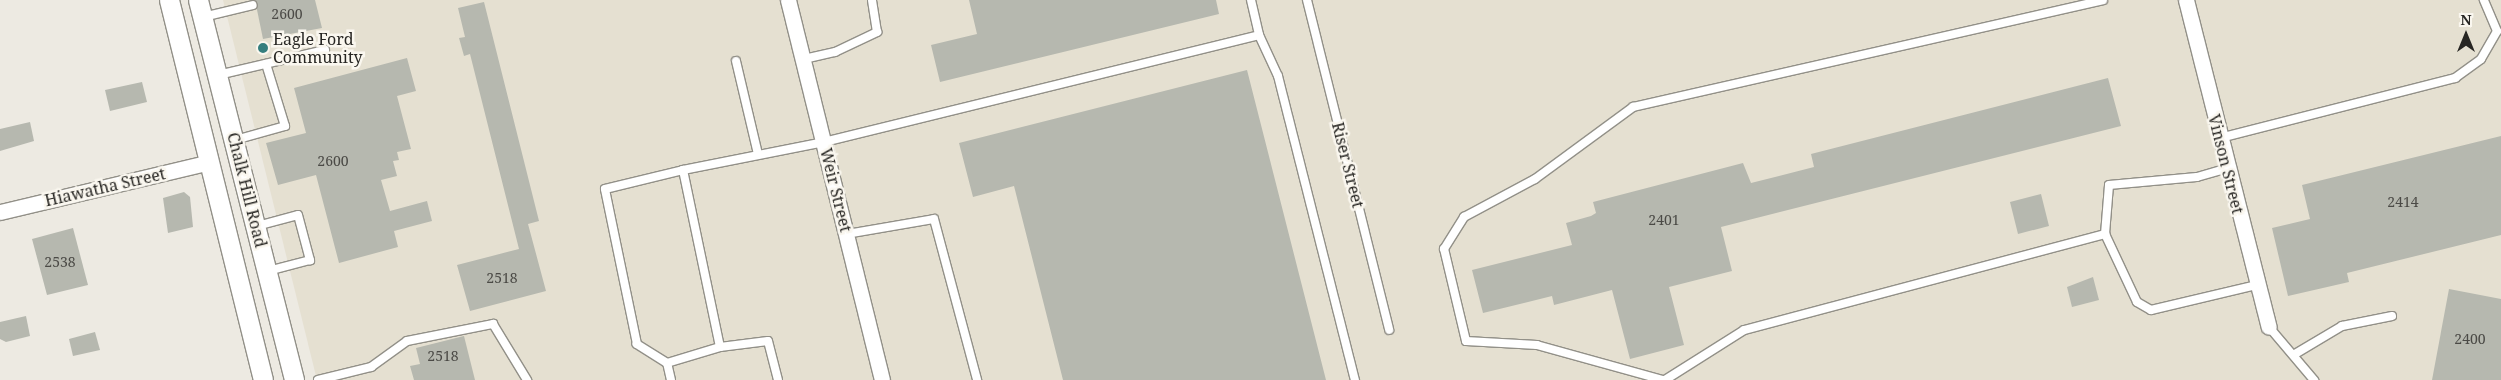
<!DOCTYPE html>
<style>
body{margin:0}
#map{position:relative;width:2501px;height:380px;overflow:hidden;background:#edeae2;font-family:"Noto Serif",serif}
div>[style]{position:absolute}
.built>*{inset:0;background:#e5e0d1}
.building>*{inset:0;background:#b6b8af}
.roads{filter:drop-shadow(1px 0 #929088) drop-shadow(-1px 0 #929088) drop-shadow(0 1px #929088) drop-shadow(0 -1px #929088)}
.service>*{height:8px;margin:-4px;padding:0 4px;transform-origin:4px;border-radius:4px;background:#fff}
.minor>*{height:15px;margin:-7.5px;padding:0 7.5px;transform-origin:7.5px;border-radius:7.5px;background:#fff}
.tertiary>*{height:19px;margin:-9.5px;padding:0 9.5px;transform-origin:9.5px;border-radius:9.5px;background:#fff}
.dots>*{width:14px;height:14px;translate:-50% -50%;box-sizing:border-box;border:2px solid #faf7ef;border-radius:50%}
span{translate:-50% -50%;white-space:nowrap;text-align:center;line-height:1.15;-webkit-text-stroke:5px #faf7ef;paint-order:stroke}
.number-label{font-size:14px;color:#4b4a46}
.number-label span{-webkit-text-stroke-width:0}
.poi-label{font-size:16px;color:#272623}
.left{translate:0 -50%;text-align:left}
.street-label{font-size:16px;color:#272623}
.north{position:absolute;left:2441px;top:10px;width:50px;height:50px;-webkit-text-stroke:4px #faf7ef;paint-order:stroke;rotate:0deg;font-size:14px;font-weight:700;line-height:20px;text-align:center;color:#272623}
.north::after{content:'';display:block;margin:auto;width:18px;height:22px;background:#272623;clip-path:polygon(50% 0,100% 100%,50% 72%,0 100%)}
</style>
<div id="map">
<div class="built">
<i style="clip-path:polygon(223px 0,2501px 0,2501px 380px,317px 380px)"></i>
</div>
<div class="building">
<i style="clip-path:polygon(255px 0,315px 0,322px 28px,263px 39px)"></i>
<i style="clip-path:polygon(969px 0,1216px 0,1219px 14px,940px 82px,931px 45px,977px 34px)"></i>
<i style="clip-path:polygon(484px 2px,539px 221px,528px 224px,546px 291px,470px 311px,457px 265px,519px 249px,470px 54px,464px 56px,459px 38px,465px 37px,458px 8px)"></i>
<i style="clip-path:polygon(407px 58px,416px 91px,397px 96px,411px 149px,397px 152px,399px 160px,393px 161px,397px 176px,381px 180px,390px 211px,427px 201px,432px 221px,394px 231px,398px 247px,339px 263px,316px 175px,278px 185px,266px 143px,306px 133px,294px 88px)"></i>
<i style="clip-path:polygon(1247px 70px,1326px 380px,1063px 380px,1014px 186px,973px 197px,959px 143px)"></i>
<i style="clip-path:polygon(2108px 78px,2121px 126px,1721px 227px,1732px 271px,1669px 287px,1684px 345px,1630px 359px,1612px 290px,1554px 305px,1552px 296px,1483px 313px,1472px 270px,1572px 245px,1566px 223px,1591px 216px,1596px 213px,1593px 202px,1743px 163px,1751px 183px,1814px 167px,1811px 154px)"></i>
<i style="clip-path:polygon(142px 82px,147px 102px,110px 111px,105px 90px)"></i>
<i style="clip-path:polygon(30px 122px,34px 141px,0 151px,0 129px)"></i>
<i style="clip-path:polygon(2501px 136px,2501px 235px,2347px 273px,2349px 282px,2288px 296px,2272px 228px,2310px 219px,2302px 185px)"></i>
<i style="clip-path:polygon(184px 192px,190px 197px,193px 227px,168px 233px,163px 198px)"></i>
<i style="clip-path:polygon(2041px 194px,2049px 226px,2018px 234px,2010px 202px)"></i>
<i style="clip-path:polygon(73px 228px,88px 285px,47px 295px,32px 239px)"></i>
<i style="clip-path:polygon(2093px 277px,2099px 300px,2072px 307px,2067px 287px)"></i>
<i style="clip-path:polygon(2449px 289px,2501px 299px,2501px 380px,2432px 380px)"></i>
<i style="clip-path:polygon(26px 316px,30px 336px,6px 342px,0 339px,0 322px)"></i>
<i style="clip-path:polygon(95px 332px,100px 350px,73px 356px,69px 339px)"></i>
<i style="clip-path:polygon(464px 336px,475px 380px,414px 380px,410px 366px,420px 364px,416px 348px)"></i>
</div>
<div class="roads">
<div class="service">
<i style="left:1251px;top:0;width:36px;rotate:77deg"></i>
<i style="left:1307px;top:0;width:340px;rotate:76deg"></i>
<i style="left:203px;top:17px;width:51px;rotate:-13.5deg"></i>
<i style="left:804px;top:59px;width:32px;rotate:-13deg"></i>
<i style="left:835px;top:52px;width:47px;rotate:-25.5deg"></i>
<i style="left:877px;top:32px;width:32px;rotate:-99deg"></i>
<i style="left:736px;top:61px;width:96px;rotate:76.7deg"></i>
<i style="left:218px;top:75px;width:110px;rotate:-13.2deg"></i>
<i style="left:2220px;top:138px;width:243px;rotate:-14.3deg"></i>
<i style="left:2455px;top:78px;width:32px;rotate:-36deg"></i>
<i style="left:2481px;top:59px;width:32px;rotate:-60deg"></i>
<i style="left:2497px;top:31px;width:34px;rotate:-113deg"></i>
<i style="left:235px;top:140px;width:52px;rotate:-15.6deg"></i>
<i style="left:285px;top:126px;width:65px;rotate:-107deg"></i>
<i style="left:257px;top:226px;width:42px;rotate:-15deg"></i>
<i style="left:298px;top:215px;width:47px;rotate:75.1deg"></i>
<i style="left:310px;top:260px;width:43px;rotate:165.3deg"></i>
<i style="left:847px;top:234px;width:88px;rotate:-9.8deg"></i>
<i style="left:934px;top:219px;width:167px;rotate:75deg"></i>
<i style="left:2105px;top:234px;width:75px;rotate:64.8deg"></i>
<i style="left:2137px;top:302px;width:16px;rotate:30deg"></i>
<i style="left:2151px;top:310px;width:109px;rotate:-13.3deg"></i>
<i style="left:2269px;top:327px;width:70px;rotate:49.7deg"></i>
<i style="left:720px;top:347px;width:181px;rotate:-101.8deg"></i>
<i style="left:683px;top:170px;width:144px;rotate:-11.2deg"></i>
<i style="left:824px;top:142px;width:448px;rotate:-13.8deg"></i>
<i style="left:1259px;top:35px;width:45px;rotate:65.1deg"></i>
<i style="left:1278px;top:76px;width:314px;rotate:75.8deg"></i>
<i style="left:2295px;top:354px;width:55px;rotate:-30.8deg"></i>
<i style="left:2342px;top:326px;width:51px;rotate:-11.3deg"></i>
<i style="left:667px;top:363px;width:36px;rotate:-148deg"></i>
<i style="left:637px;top:344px;width:158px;rotate:-101.7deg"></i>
<i style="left:605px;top:189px;width:80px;rotate:-13.7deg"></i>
<i style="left:318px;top:380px;width:55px;rotate:-13.8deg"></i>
<i style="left:371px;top:367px;width:44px;rotate:-35.8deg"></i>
<i style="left:407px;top:341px;width:88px;rotate:-11.2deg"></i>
<i style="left:493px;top:324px;width:66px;rotate:58.7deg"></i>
<i style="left:671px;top:380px;width:17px;rotate:-103deg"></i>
<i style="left:667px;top:363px;width:55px;rotate:-16.8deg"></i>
<i style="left:720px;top:347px;width:48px;rotate:-7.1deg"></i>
<i style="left:768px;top:341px;width:40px;rotate:75.6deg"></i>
<i style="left:1663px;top:380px;width:131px;rotate:-164.5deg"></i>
<i style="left:1537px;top:345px;width:71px;rotate:-176.8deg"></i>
<i style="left:1466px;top:341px;width:95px;rotate:-103.4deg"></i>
<i style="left:1444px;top:249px;width:38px;rotate:-58deg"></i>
<i style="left:1464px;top:217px;width:81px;rotate:-28.2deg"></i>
<i style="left:1535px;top:179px;width:122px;rotate:-36.3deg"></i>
<i style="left:1633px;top:107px;width:482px;rotate:-12.8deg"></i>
<i style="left:1665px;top:380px;width:93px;rotate:-32.3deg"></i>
<i style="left:1744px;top:330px;width:374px;rotate:-14.9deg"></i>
<i style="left:2105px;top:234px;width:49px;rotate:-85.3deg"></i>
<i style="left:2109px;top:185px;width:88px;rotate:-5.2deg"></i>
<i style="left:2197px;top:177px;width:32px;rotate:-16deg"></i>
</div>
<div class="minor">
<i style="left:788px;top:0;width:391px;rotate:76.1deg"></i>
<i style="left:2186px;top:0;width:337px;rotate:75.8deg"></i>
<i style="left:0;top:212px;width:216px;rotate:-13.4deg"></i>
</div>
<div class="tertiary">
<i style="left:169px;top:0;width:391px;rotate:76.1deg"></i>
<i style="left:198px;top:0;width:392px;rotate:75.8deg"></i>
</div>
</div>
<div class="dots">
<i style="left:263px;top:48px;background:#357e7e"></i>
</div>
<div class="number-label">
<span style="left:287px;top:14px">2600</span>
<span style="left:333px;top:161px">2600</span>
<span style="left:2403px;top:202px">2414</span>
<span style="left:1664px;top:220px">2401</span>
<span style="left:60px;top:262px">2538</span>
<span style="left:502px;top:278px">2518</span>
<span style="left:2470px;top:339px">2400</span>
<span style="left:443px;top:356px">2518</span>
</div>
<div class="poi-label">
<span class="left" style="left:273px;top:48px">Eagle Ford<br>Community</span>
</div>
<div class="street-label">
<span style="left:2226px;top:164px;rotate:76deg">Vinson Street</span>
<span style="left:1348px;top:165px;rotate:76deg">Riser Street</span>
<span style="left:105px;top:187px;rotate:-13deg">Hiawatha Street</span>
<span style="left:247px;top:190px;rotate:76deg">Chalk Hill Road</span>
<span style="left:836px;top:190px;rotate:76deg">Weir Street</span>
</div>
<div class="north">N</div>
</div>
